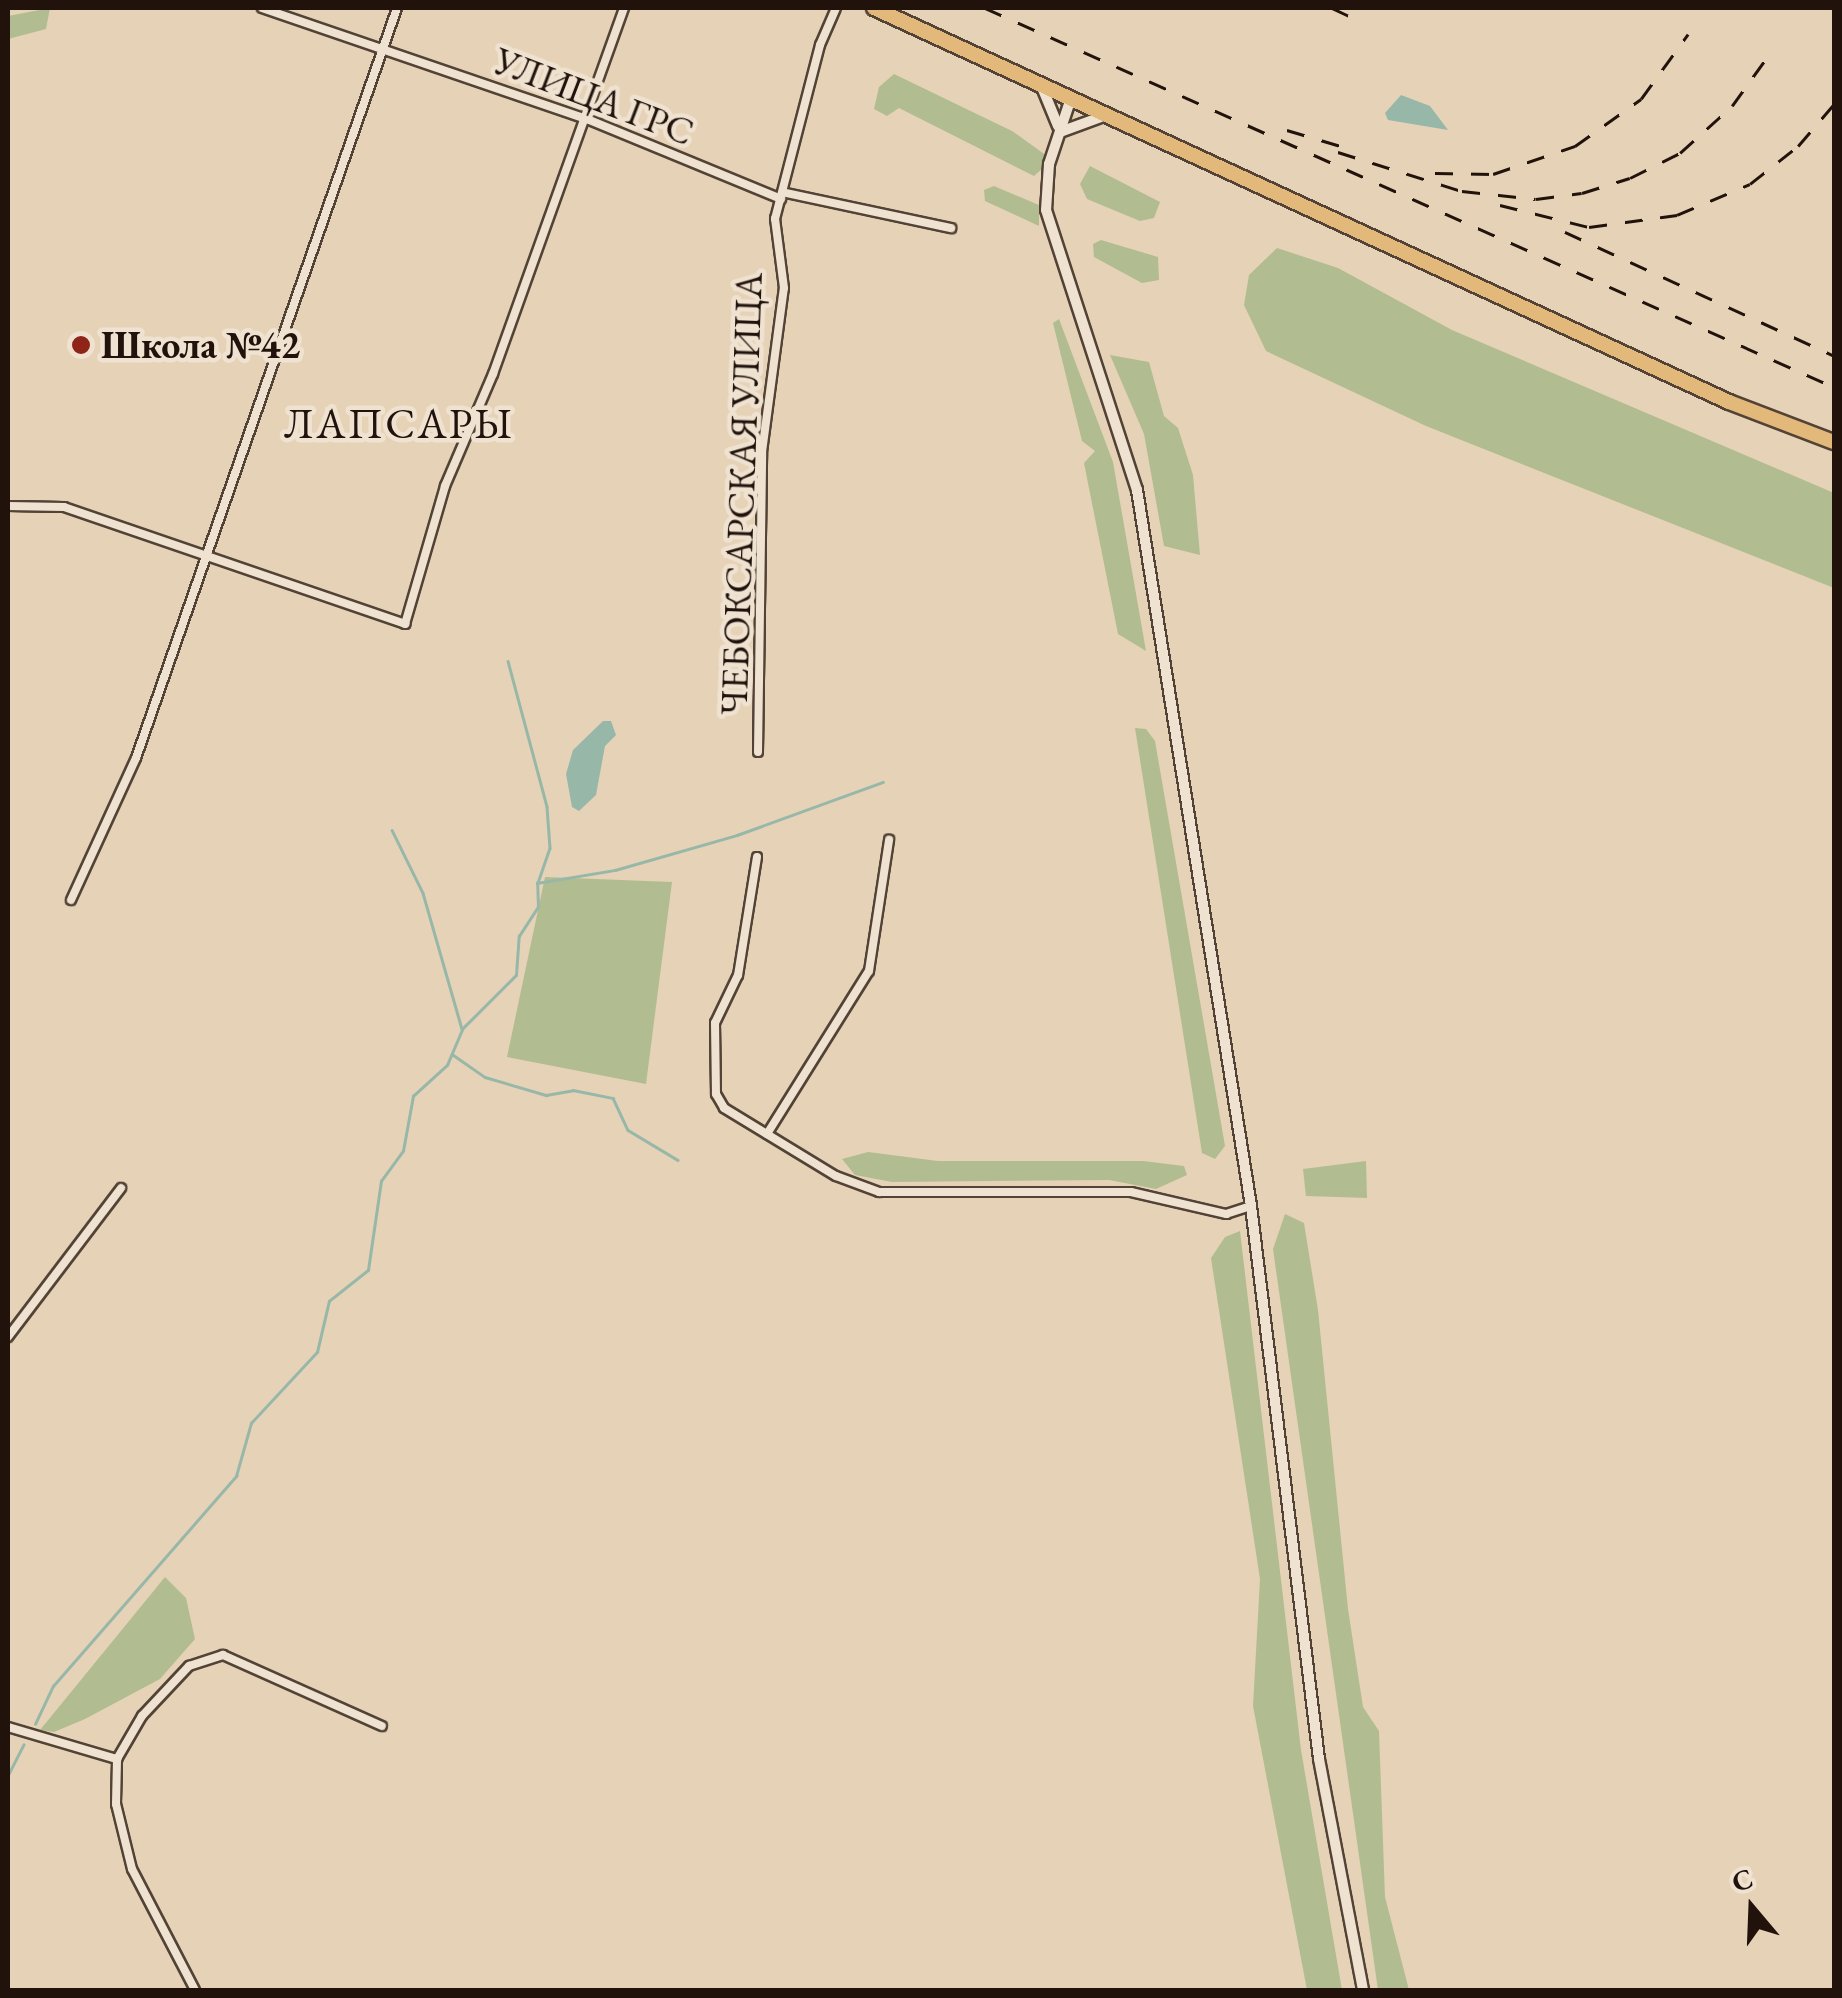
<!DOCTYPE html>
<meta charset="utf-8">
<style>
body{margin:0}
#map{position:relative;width:1842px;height:1998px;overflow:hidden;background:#e6d2b6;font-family:"EB Garamond",serif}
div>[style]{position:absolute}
.green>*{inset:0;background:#b1bd91}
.water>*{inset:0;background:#97b8a9}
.stream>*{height:2.5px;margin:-1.25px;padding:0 1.25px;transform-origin:1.25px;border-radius:1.25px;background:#97b8a9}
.roads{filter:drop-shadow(2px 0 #524336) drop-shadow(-2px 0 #524336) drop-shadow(0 2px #524336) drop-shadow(0 -2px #524336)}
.minor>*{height:8px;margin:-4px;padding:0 4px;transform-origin:4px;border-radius:4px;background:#efe2d0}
.tertiary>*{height:10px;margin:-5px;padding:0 5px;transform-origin:5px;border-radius:5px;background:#efe2d0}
.trunk>*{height:14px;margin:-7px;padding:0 7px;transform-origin:7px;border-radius:7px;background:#e3b97b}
.rail>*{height:2.5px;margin-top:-1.25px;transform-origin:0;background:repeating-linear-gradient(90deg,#21130b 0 18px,transparent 0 36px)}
.dots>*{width:28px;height:28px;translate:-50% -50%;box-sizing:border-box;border:5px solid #efe2d0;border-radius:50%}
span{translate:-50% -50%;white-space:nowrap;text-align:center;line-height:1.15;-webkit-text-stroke:9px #efe2d0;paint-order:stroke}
.street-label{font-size:38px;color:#21130b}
.poi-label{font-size:38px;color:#21130b;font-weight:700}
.left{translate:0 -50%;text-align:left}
.quarter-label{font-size:42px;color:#21130b;letter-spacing:2.5px}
.frame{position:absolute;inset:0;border:10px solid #21130b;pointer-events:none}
.north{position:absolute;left:1702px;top:1858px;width:100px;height:100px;-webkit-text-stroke:8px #efe2d0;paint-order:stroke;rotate:341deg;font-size:28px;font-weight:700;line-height:40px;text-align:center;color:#21130b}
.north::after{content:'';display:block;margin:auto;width:35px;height:45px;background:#21130b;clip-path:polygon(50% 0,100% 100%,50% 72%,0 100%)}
</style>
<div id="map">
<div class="green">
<i style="clip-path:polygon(50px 8px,46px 29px,8px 39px,8px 16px)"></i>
<i style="clip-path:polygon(894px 74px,1012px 131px,1047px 156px,1042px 169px,1034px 176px,899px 108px,887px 116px,874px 109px,879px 87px)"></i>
<i style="clip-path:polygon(1090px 166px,1160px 202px,1154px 218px,1140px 221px,1087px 199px,1080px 184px)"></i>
<i style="clip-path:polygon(994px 186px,1039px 205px,1039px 226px,985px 201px,984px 190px)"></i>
<i style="clip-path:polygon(1101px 240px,1158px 257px,1159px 280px,1142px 283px,1094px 257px,1093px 244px)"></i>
<i style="clip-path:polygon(1277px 248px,1338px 268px,1452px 330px,1834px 493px,1834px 588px,1426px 426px,1266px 351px,1244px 305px,1249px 275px)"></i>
<i style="clip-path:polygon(1059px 319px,1113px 462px,1146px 651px,1118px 634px,1084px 463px,1095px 451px,1082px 441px,1053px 323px)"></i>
<i style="clip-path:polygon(1110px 355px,1149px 362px,1164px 416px,1178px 428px,1193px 475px,1200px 555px,1164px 546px,1144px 434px)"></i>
<i style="clip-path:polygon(1135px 728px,1146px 729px,1155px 741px,1225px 1146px,1215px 1159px,1202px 1153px)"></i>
<i style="clip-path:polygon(545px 877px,672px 882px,646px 1084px,507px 1057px)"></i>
<i style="clip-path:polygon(868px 1152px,938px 1161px,1143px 1161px,1184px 1166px,1187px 1175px,1156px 1189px,1109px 1180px,892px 1182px,855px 1175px,842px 1159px)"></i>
<i style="clip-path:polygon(1366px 1161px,1367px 1198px,1306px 1196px,1303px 1169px)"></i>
<i style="clip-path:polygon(1285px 1214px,1304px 1223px,1318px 1310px,1348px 1609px,1363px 1707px,1379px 1731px,1385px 1897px,1409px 1990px,1378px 1990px,1273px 1249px)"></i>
<i style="clip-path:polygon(1240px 1231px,1301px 1750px,1342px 1990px,1307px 1990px,1253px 1706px,1260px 1579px,1211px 1258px,1225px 1237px)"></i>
<i style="clip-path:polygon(165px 1577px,186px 1598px,195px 1639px,160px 1679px,85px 1719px,54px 1732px,40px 1730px)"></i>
</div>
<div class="water">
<i style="clip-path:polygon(1401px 95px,1430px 106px,1448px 130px,1388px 120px,1385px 113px)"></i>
<i style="clip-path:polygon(603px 721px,611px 721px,616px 735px,605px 746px,596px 795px,579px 811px,572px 807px,566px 774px,573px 750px)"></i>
</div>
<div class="stream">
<i style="left:508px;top:661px;width:151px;rotate:75deg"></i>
<i style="left:547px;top:807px;width:41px;rotate:85.8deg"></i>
<i style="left:550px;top:848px;width:36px;rotate:109deg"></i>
<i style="left:392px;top:830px;width:70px;rotate:63.8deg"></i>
<i style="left:423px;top:893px;width:141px;rotate:74deg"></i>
<i style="left:452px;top:1054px;width:40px;rotate:34.9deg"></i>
<i style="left:485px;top:1077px;width:64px;rotate:16.4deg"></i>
<i style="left:546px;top:1095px;width:27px;rotate:-10deg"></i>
<i style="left:573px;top:1090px;width:41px;rotate:11.3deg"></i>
<i style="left:613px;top:1098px;width:35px;rotate:65deg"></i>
<i style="left:628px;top:1130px;width:58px;rotate:31deg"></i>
<i style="left:35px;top:1724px;width:42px;rotate:-64.7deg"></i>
<i style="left:53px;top:1686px;width:279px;rotate:-48.9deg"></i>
<i style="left:236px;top:1476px;width:55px;rotate:-74.2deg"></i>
<i style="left:251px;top:1423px;width:97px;rotate:-47.1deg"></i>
<i style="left:317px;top:1352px;width:52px;rotate:-76.8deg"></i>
<i style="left:329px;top:1301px;width:50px;rotate:-38.5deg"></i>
<i style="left:368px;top:1270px;width:90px;rotate:-81.7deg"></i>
<i style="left:381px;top:1181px;width:37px;rotate:-54deg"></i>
<i style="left:403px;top:1151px;width:56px;rotate:-79.7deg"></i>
<i style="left:413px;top:1096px;width:46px;rotate:-42.4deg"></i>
<i style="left:447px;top:1065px;width:39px;rotate:-67deg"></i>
<i style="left:462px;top:1029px;width:76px;rotate:-45deg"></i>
<i style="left:516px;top:975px;width:39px;rotate:-86deg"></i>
<i style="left:519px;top:936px;width:35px;rotate:-57deg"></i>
<i style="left:538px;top:907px;width:24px;rotate:-92deg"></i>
<i style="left:537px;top:883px;width:79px;rotate:-9.5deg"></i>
<i style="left:615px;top:870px;width:127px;rotate:-16deg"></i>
<i style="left:737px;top:835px;width:155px;rotate:-20deg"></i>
<i style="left:8px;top:1775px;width:34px;rotate:-63deg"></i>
</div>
<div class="roads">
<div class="minor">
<i style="left:262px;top:8px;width:343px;rotate:18.9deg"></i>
<i style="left:587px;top:119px;width:210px;rotate:22.4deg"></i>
<i style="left:786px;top:193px;width:169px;rotate:12deg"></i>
<i style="left:8px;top:506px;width:56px;rotate:1deg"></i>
<i style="left:64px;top:507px;width:361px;rotate:18.9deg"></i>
<i style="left:405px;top:624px;width:144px;rotate:-73.8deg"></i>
<i style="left:445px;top:486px;width:122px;rotate:-66.8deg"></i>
<i style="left:493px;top:374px;width:389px;rotate:-70.3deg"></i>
<i style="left:758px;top:752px;width:300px;rotate:-89.2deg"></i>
<i style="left:762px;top:452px;width:165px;rotate:-82.4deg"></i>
<i style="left:784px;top:288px;width:70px;rotate:-97.4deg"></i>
<i style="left:775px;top:219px;width:180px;rotate:-75.5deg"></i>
<i style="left:820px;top:45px;width:40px;rotate:-66.6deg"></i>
<i style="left:757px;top:857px;width:120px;rotate:99.1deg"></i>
<i style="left:738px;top:975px;width:53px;rotate:115.6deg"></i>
<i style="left:715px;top:1023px;width:71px;rotate:89.2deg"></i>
<i style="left:716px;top:1094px;width:16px;rotate:60deg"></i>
<i style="left:724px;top:1108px;width:131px;rotate:31.3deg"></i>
<i style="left:836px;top:1176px;width:46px;rotate:20.4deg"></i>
<i style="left:879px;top:1192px;width:252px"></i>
<i style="left:1131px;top:1192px;width:98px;rotate:13deg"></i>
<i style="left:1226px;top:1214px;width:26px;rotate:-18deg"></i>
<i style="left:71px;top:900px;width:156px;rotate:-65.4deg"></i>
<i style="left:136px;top:758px;width:794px;rotate:-70.81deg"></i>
<i style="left:767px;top:1134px;width:192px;rotate:-58deg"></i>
<i style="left:869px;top:971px;width:133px;rotate:-81.3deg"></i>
<i style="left:8px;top:1337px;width:187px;rotate:-52.8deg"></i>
<i style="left:8px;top:1727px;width:114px;rotate:16.4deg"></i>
<i style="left:195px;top:1990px;width:136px;rotate:-117.5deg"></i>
<i style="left:132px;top:1869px;width:67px;rotate:-103.8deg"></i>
<i style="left:116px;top:1804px;width:45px;rotate:-88.7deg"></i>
<i style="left:117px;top:1759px;width:50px;rotate:-59.8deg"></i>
<i style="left:142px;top:1716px;width:69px;rotate:-46.8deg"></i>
<i style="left:189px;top:1666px;width:36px;rotate:-18deg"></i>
<i style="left:223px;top:1655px;width:174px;rotate:24.1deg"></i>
</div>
<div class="tertiary">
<i style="left:1042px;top:87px;width:42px;rotate:67.7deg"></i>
<i style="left:1071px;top:98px;width:70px;rotate:108.4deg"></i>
<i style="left:1049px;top:164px;width:46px;rotate:93.7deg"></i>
<i style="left:1046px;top:210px;width:294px;rotate:72deg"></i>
<i style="left:1137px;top:490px;width:725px;rotate:80.95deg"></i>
<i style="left:1251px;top:1206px;width:557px;rotate:82.99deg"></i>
<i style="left:1319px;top:1759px;width:235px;rotate:79.2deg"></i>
<i style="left:1060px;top:132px;width:47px;rotate:-20deg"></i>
</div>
<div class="trunk">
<i style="left:874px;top:8px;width:941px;rotate:24.74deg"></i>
<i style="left:1729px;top:402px;width:112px;rotate:20.9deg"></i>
</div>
</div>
<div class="rail">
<i style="left:985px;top:8px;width:930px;rotate:24.06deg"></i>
<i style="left:1332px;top:8px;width:19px;rotate:25deg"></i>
<i style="left:1287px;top:130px;width:70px;rotate:16.6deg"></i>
<i style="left:1338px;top:152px;width:130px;rotate:17.5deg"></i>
<i style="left:1462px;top:191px;width:74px;rotate:6.2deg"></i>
<i style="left:1536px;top:199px;width:46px;rotate:-7.4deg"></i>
<i style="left:1582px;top:193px;width:50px;rotate:-17.4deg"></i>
<i style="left:1630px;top:178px;width:56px;rotate:-26.6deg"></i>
<i style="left:1680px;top:153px;width:70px;rotate:-42.1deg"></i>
<i style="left:1732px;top:106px;width:70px;rotate:-54.3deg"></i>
<i style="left:1435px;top:173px;width:58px;rotate:1deg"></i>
<i style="left:1493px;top:174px;width:87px;rotate:-18.9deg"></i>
<i style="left:1575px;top:146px;width:81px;rotate:-35.5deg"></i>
<i style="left:1641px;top:99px;width:80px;rotate:-54.1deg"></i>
<i style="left:1500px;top:205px;width:92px;rotate:13.9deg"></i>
<i style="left:1589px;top:227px;width:89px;rotate:-7.8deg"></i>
<i style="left:1677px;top:215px;width:79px;rotate:-23deg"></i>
<i style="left:1750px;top:184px;width:61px;rotate:-38.4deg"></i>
<i style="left:1798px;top:146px;width:55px;rotate:-49.4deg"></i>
<i style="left:1565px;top:232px;width:296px;rotate:24.7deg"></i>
</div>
<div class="dots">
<i style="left:81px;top:345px;background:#8f2418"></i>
</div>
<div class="street-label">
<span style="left:594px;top:96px;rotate:21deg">УЛИЦА ГРС</span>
<span style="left:741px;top:494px;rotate:-88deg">ЧЕБОКСАРСКАЯ УЛИЦА</span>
</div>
<div class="poi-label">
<span class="left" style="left:101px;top:345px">Школа №42</span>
</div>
<div class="quarter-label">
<span style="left:399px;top:424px">ЛАПСАРЫ</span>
</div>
<div class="frame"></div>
<div class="north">С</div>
</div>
